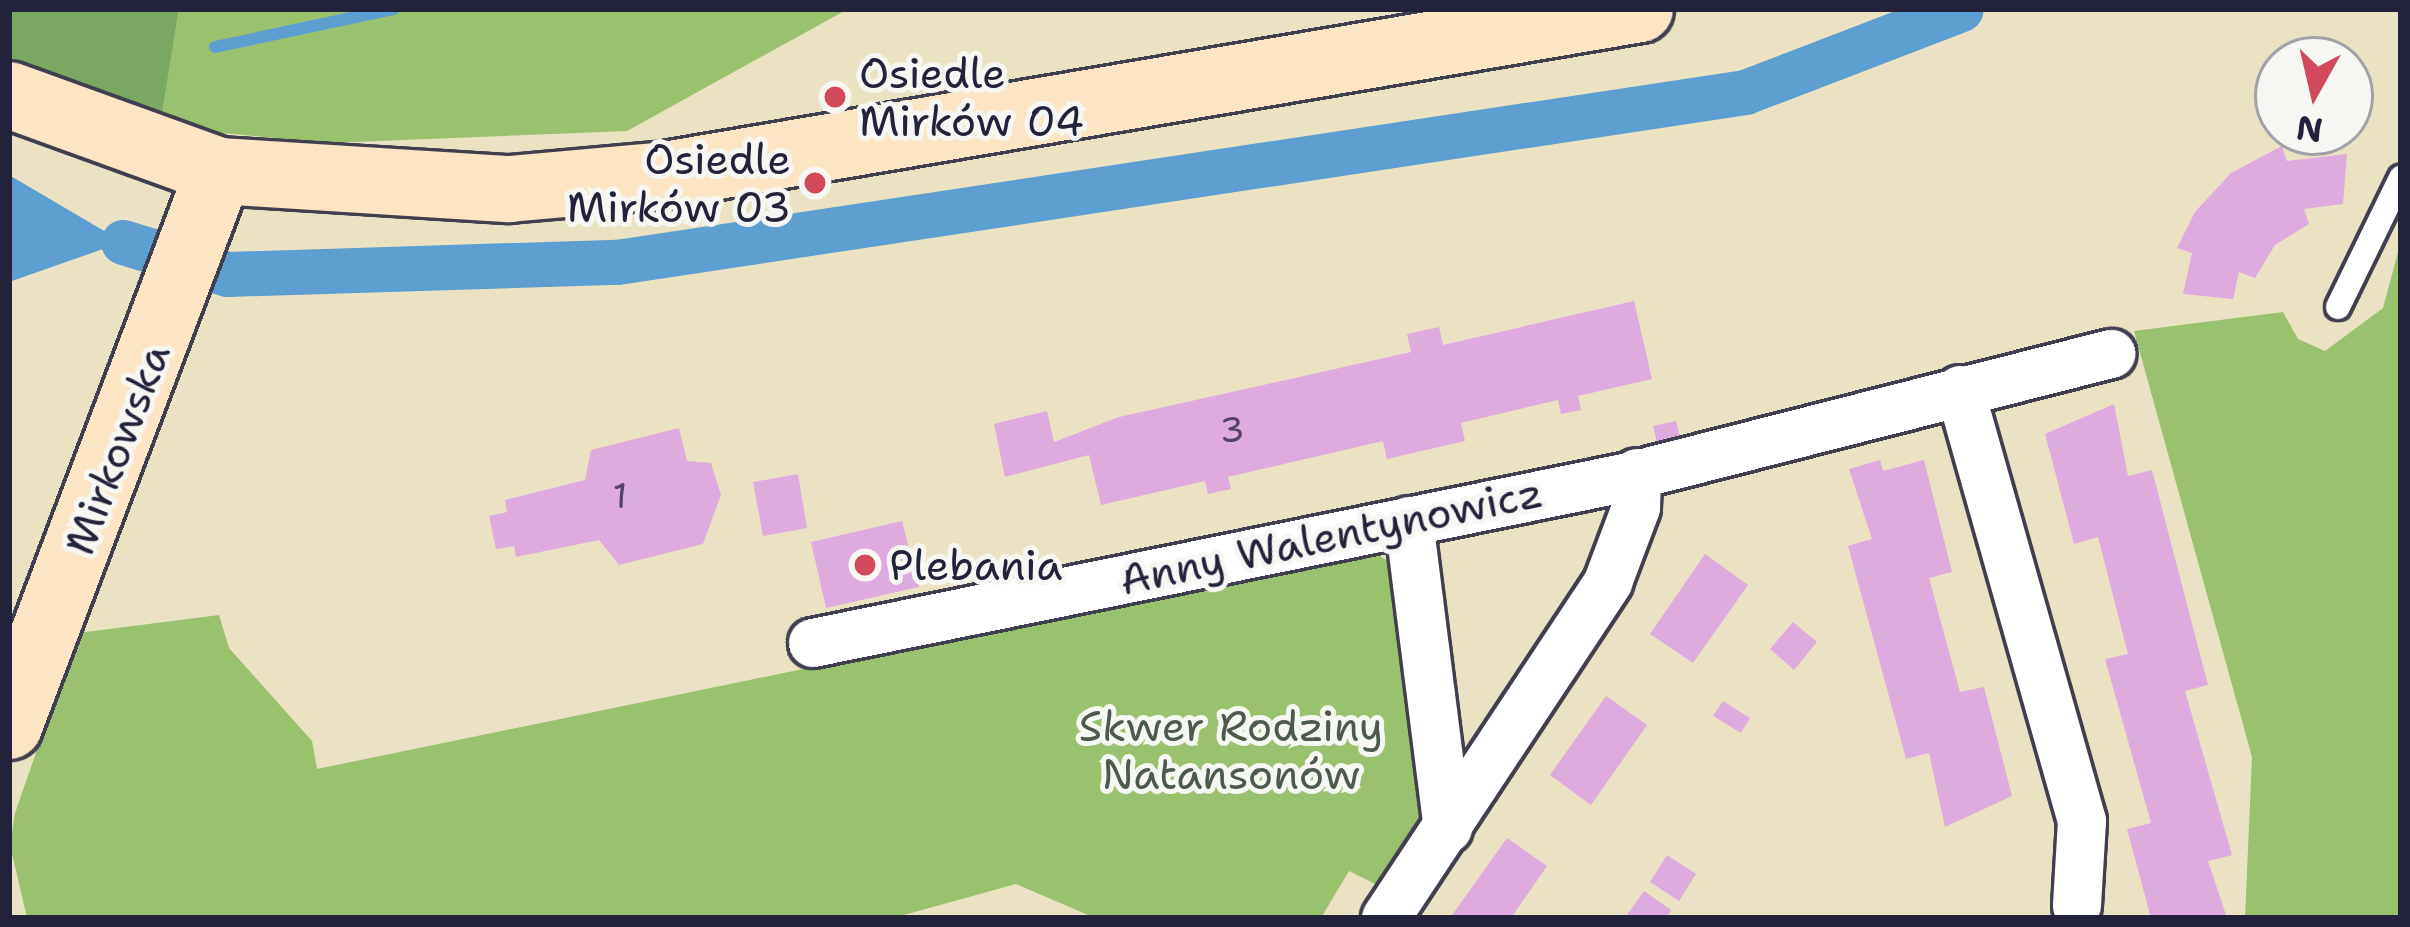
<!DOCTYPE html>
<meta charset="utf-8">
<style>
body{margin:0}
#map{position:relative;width:2410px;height:927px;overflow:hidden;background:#ebe2c3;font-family:"Shantell Sans",sans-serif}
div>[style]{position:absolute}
.green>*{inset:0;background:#9ac26e}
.forest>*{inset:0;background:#7ba861}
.water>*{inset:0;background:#5e9fd1}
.stream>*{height:12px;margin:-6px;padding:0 6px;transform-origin:6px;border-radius:6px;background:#5e9fd1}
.canal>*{height:45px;margin:-22.5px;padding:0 22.5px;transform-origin:22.5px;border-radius:22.5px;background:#5e9fd1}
.building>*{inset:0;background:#deabde}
.roads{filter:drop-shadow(3px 0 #403f4f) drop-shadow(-3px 0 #403f4f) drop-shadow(0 3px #403f4f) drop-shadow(0 -3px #403f4f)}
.lane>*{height:24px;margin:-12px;padding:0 12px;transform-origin:12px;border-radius:12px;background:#fff}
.street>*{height:48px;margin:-24px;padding:0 24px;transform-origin:24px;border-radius:24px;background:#fff}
.secondary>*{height:66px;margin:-33px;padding:0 33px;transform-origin:33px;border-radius:33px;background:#fce5c4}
.dots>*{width:33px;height:33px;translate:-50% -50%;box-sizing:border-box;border:6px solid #f6f6f2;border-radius:50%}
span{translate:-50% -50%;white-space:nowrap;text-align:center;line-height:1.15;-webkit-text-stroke:10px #f6f6f2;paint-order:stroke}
.number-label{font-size:36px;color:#514464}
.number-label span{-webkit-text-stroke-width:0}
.poi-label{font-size:42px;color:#22223b}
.left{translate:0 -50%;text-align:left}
.right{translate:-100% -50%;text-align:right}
.street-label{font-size:42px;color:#22223b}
.park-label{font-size:42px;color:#4c5a4d}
.frame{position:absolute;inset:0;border:12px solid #22223b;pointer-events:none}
.north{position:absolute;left:2254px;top:36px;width:120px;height:120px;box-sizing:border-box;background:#f6f6f2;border:3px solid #a1a1a9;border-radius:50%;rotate:188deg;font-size:33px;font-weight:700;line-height:48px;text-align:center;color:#22223b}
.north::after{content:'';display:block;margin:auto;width:42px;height:54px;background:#d1495b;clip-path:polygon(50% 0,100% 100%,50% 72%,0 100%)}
</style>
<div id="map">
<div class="green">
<i style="clip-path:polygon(179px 9px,848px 9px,627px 131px,328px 143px,160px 127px)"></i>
<i style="clip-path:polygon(2401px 241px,2401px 918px,2245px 918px,2252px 757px,2134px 331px,2283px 312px,2298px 339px,2325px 351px,2383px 308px)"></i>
<i style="clip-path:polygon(1372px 552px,1404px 570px,1429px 814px,1383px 888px,1349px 871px,1321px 918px,1095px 918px,1016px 884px,893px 918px,27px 918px,10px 845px,15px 813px,78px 633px,219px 615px,229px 648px,312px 741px,317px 769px)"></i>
</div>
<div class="forest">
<i style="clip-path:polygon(9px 9px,179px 9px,160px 127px,9px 57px)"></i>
</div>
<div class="water">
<i style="clip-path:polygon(9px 175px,123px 242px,9px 282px)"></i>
</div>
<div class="stream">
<i style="left:215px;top:47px;width:183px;rotate:-12deg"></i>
</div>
<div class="canal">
<i style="left:123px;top:242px;width:109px;rotate:17.1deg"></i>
<i style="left:227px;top:274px;width:390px;rotate:-1.8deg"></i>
<i style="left:617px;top:262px;width:1141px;rotate:-8.57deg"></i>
<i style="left:1745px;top:92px;width:231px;rotate:-21deg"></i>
</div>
<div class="building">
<i style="clip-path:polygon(2282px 146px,2287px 161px,2347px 154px,2343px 204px,2304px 209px,2309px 224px,2275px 245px,2255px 278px,2239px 272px,2233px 299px,2183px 294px,2192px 253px,2177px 248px,2195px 212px,2231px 173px)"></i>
<i style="clip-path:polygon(1634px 301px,1652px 379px,1578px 396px,1581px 410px,1561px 414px,1558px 400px,1461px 423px,1465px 441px,1387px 459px,1383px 441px,1228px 477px,1231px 489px,1208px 494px,1205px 481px,1101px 505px,1089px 455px,1005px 477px,994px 424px,1047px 411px,1054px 442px,1119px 417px,1411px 352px,1407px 334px,1439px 327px,1443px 345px)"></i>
<i style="clip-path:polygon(2114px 404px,2128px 476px,2152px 470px,2208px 685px,2185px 691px,2232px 855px,2208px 861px,2227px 918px,2151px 918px,2127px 829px,2151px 823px,2105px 659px,2128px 654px,2098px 537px,2074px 544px,2045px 434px)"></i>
<i style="clip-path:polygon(1676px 421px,1680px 437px,1657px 443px,1653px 426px)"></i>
<i style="clip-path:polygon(679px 428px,687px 461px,711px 463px,721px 495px,703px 544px,619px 565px,599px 540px,516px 557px,514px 546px,496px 549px,489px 516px,507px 512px,505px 500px,585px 480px,591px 450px)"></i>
<i style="clip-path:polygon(1880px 460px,1883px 471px,1924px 460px,1952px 572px,1929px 578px,1960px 692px,1984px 687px,2012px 796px,1945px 827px,1929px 753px,1906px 759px,1848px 546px,1872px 539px,1849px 469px)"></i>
<i style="clip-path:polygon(798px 474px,807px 528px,763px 536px,753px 482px)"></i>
<i style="clip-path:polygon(902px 521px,919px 587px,826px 608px,811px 542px)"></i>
<i style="clip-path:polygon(1705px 554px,1748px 585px,1693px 663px,1650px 634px)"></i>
<i style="clip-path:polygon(1793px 622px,1817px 642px,1794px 670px,1770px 649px)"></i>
<i style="clip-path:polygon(1606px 696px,1647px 725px,1591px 805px,1550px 775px)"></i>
<i style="clip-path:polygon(1723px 701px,1750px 718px,1741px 733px,1713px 716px)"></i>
<i style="clip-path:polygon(1507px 838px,1547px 866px,1511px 918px,1450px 918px)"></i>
<i style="clip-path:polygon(1667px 855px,1696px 874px,1679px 901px,1650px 882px)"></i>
<i style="clip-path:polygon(1644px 891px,1671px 910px,1666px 918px,1625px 918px)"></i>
</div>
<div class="roads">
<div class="lane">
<i style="left:2338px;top:307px;width:144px;rotate:-64deg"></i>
</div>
<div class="street">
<i style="left:1960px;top:390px;width:448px;rotate:74.2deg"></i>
<i style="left:2082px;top:821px;width:85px;rotate:93.4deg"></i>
<i style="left:1409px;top:521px;width:310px;rotate:82.8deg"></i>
<i style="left:813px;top:643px;width:828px;rotate:-11.5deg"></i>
<i style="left:1624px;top:478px;width:503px;rotate:-14.29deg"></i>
<i style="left:1386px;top:918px;width:403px;rotate:-56.5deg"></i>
<i style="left:1608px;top:582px;width:79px;rotate:-69.3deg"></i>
<i style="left:1636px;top:508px;width:35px;rotate:-88deg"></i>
</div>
<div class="secondary">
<i style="left:9px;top:95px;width:223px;rotate:19.9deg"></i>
<i style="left:219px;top:171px;width:291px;rotate:3.6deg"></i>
<i style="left:509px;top:189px;width:157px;rotate:-5.1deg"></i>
<i style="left:665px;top:175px;width:989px;rotate:-9.66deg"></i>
<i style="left:9px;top:726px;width:593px;rotate:-69.27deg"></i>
</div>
</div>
<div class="dots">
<i style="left:835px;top:97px;background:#d1495b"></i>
<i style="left:815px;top:183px;background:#d1495b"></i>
<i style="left:865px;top:565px;background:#d1495b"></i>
</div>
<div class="number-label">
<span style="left:1232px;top:430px">3</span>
<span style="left:620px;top:496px">1</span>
</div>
<div class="poi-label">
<span class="left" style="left:859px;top:97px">Osiedle<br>Mirków 04</span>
<span class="right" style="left:791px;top:183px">Osiedle<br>Mirków 03</span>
<span class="left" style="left:889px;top:565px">Plebania</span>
</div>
<div class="street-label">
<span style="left:117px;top:449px;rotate:-69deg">Mirkowska</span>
<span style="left:1331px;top:536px;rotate:-12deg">Anny Walentynowicz</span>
</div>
<div class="park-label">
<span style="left:1231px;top:750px">Skwer Rodziny<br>Natansonów</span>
</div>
<div class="frame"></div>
<div class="north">N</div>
</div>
